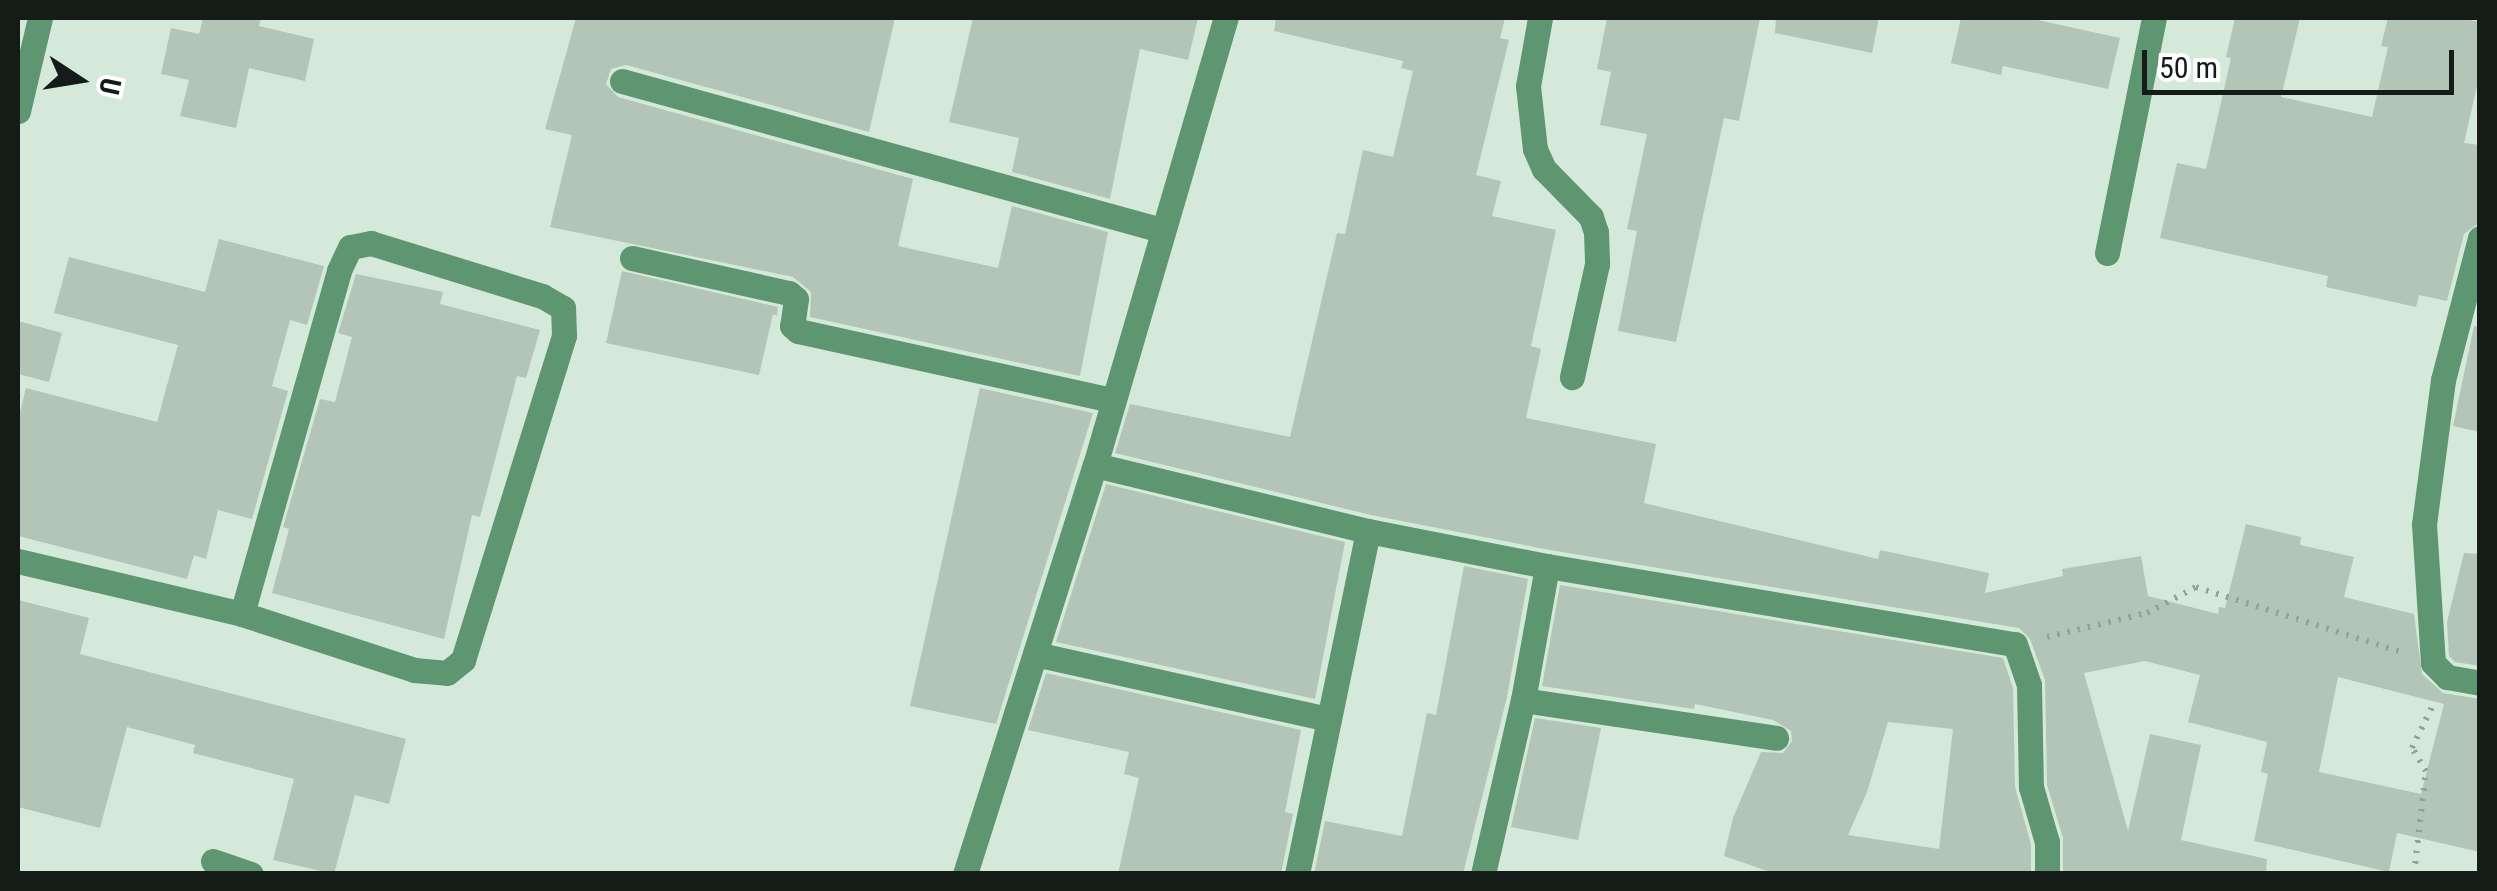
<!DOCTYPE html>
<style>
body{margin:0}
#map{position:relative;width:2497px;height:891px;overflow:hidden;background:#d5e9db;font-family:"Roboto Condensed",sans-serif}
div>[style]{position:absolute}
.building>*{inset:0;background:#b2c5b7}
.path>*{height:6px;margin-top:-3px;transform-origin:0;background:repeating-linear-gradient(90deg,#93a398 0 2.5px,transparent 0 10.5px)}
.minor>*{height:25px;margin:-12.5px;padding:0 12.5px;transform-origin:12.5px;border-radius:12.5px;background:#5f9672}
.tertiary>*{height:25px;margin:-12.5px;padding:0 12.5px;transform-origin:12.5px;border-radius:12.5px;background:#5f9672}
span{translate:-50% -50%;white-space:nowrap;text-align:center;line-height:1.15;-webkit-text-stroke:8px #fff;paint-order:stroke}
.frame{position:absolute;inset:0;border:20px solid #151c17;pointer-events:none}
.north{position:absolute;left:30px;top:30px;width:100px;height:100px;-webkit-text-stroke:8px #fff;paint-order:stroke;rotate:102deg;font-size:28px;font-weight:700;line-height:40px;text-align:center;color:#151c17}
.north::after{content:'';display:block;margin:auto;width:35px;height:45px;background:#151c17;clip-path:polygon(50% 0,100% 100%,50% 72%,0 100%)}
.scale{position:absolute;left:2142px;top:50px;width:312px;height:45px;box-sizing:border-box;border:5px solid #151c17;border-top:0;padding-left:12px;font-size:30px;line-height:35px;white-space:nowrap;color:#151c17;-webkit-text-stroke:8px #fff;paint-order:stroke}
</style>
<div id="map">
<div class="building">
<i style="clip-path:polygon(203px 18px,261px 18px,259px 26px,314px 39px,305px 81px,249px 68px,236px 128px,180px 116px,189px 80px,161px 74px,171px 28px,199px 34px)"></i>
<i style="clip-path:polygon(576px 18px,895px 18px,869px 132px,626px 65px,611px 69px,606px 84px,618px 97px,913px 179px,898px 246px,998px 268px,1012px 206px,1108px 232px,1080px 376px,810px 317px,811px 292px,793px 277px,550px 227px,572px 135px,545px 129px)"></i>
<i style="clip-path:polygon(973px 18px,1198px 18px,1188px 60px,1140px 49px,1110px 199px,1012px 172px,1019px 138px,949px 122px)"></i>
<i style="clip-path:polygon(evenodd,1276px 18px,1505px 18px,1500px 38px,1509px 40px,1476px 175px,1501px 181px,1492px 216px,1556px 230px,1531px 346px,1541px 349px,1526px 418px,1656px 444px,1644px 503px,1878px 559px,1880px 550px,1989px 573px,1985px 593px,2063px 576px,2062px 569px,2141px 556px,2148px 596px,2218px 614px,2219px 607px,2225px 608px,2246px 524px,2301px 537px,2300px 545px,2354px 557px,2344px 597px,2414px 614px,2422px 674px,2443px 693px,2480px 699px,2480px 852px,2397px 833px,2389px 872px,2254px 841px,2268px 774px,2261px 772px,2267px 742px,2188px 722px,2200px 675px,2145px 661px,2084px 673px,2128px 831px,2150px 734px,2201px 745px,2181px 840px,2267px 859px,2266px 874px,2063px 874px,2063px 838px,2047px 785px,2045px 680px,2030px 639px,2019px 628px,1550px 550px,1371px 515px,1115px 453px,1130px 404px,1290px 437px,1337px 233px,1345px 234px,1363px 150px,1393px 157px,1413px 71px,1401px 68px,1403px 61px,1274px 31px,1276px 18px,2338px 677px,2444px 704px,2421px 794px,2319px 772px,2338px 677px)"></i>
<i style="clip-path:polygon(1607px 18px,1760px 18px,1739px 121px,1724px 118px,1676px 342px,1618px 331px,1637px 231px,1627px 229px,1647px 134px,1600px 125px,1611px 72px,1597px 69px)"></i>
<i style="clip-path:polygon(1776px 18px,1879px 18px,1872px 53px,1775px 33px)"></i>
<i style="clip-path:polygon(1961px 18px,2028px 18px,2120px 38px,2108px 89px,2003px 66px,2001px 75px,1951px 63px)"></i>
<i style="clip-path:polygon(2235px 18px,2300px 18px,2281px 97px,2372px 117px,2388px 47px,2381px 46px,2388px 18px,2459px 18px,2480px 22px,2480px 73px,2464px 143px,2480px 145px,2480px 222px,2464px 234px,2447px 301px,2419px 295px,2416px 307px,2326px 287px,2328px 276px,2160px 238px,2177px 163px,2206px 169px,2231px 58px,2226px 57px)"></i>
<i style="clip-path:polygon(219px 239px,324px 266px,307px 325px,290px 320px,272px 386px,288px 391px,252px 519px,218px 510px,206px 559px,194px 555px,187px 579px,18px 536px,18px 420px,26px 388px,157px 422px,178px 345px,54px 313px,69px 257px,205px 292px)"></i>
<i style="clip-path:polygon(622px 271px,778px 307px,777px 316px,773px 314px,759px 375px,606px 343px)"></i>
<i style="clip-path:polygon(356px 274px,443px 292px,440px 304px,540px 330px,526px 378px,517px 376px,480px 517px,472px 515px,444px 639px,272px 593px,289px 529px,283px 527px,320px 399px,335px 402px,352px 337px,338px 333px)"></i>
<i style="clip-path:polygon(18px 321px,62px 333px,49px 382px,18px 374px)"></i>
<i style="clip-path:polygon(2474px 326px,2480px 327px,2480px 432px,2453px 426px)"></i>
<i style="clip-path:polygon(980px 388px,1093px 413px,996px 724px,910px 706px)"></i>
<i style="clip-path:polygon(1106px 484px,1345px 542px,1315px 699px,1056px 642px)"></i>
<i style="clip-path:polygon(2464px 553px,2480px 554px,2480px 666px,2455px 662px,2449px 656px,2447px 622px)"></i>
<i style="clip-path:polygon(1464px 566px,1528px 579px,1507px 697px,1463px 874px,1314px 874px,1325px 821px,1402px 836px,1427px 713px,1436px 715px)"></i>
<i style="clip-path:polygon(evenodd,1560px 585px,2003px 658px,2013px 688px,2015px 787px,2031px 844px,2031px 874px,1776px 874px,1724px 856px,1733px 818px,1761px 752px,1783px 753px,1792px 741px,1791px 731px,1773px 720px,1695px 704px,1694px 709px,1542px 686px,1560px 585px,1888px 722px,1953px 729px,1939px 849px,1848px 835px,1867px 792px,1888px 722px)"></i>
<i style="clip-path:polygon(18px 600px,89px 618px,80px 654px,406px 739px,389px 804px,355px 795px,334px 874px,273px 860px,294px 779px,193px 753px,195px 745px,127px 727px,100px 828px,18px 807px)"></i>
<i style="clip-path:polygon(1046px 673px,1301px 730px,1285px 812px,1293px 814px,1281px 874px,1118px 874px,1139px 778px,1124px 774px,1129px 752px,1028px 730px)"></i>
<i style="clip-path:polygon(1535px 718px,1601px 728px,1578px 840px,1511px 827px)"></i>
</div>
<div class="path">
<i style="left:2047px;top:637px;width:103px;rotate:-13.5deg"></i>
<i style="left:2147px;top:613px;width:55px;rotate:-28deg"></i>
<i style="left:2196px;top:587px;width:213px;rotate:17.5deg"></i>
<i style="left:2414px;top:874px;width:104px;rotate:-83.4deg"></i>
<i style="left:2426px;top:771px;width:27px;rotate:-121deg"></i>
<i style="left:2412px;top:748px;width:48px;rotate:-64deg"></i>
</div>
<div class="minor">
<i style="left:1540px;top:18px;width:69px;rotate:100deg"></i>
<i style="left:1528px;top:86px;width:63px;rotate:83.7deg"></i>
<i style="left:1535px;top:149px;width:22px;rotate:66deg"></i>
<i style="left:1544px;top:169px;width:67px;rotate:45.6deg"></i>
<i style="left:1591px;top:217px;width:16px;rotate:72deg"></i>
<i style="left:1596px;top:232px;width:32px;rotate:88deg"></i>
<i style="left:1597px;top:264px;width:116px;rotate:102.5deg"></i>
<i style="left:622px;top:81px;width:559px;rotate:15.45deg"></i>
<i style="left:2480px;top:238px;width:147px;rotate:104.6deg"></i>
<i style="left:2443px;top:380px;width:145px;rotate:97.5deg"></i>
<i style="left:2424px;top:524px;width:139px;rotate:86.3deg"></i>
<i style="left:2433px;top:663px;width:20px;rotate:45deg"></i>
<i style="left:2447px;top:677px;width:34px;rotate:10deg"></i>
<i style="left:2107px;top:253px;width:240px;rotate:-78.7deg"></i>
<i style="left:632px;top:258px;width:161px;rotate:12.6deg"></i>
<i style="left:789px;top:293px;width:9px;rotate:41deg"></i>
<i style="left:796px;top:299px;width:27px;rotate:98deg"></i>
<i style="left:792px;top:326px;width:8px;rotate:40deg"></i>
<i style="left:798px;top:331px;width:321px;rotate:12.4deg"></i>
<i style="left:1095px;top:465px;width:281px;rotate:13.6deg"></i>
<i style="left:1368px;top:531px;width:182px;rotate:11.1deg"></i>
<i style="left:1547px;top:566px;width:474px;rotate:9.5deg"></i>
<i style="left:2015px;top:644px;width:43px;rotate:71.1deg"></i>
<i style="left:2029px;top:685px;width:102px;rotate:88.9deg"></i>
<i style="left:2031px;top:787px;width:57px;rotate:73.8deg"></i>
<i style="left:2047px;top:842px;width:32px;rotate:90deg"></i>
<i style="left:18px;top:561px;width:230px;rotate:13.3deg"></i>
<i style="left:242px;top:614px;width:181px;rotate:18deg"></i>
<i style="left:414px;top:670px;width:33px;rotate:5deg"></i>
<i style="left:447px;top:673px;width:21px;rotate:-39deg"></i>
<i style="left:463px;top:660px;width:340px;rotate:-72.7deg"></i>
<i style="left:564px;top:335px;width:27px;rotate:-92deg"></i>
<i style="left:563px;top:308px;width:24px;rotate:-150deg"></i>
<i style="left:542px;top:296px;width:179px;rotate:-162.8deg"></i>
<i style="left:371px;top:243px;width:21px;rotate:169deg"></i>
<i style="left:350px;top:247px;width:26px;rotate:115deg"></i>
<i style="left:339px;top:271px;width:356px;rotate:105.8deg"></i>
<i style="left:1035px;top:654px;width:301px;rotate:12.5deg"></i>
<i style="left:1523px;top:700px;width:256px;rotate:8.5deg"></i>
<i style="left:213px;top:861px;width:40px;rotate:18.9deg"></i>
<i style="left:965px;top:874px;width:429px;rotate:-72.4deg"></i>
<i style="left:1095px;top:465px;width:466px;rotate:-73.7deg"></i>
<i style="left:1297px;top:874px;width:350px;rotate:-78.3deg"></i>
<i style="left:1483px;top:874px;width:179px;rotate:-77.1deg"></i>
<i style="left:1523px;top:700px;width:136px;rotate:-79.8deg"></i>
</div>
<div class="tertiary">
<i style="left:18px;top:111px;width:96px;rotate:-76.7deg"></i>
</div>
<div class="frame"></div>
<div class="north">U</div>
<div class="scale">50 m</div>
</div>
